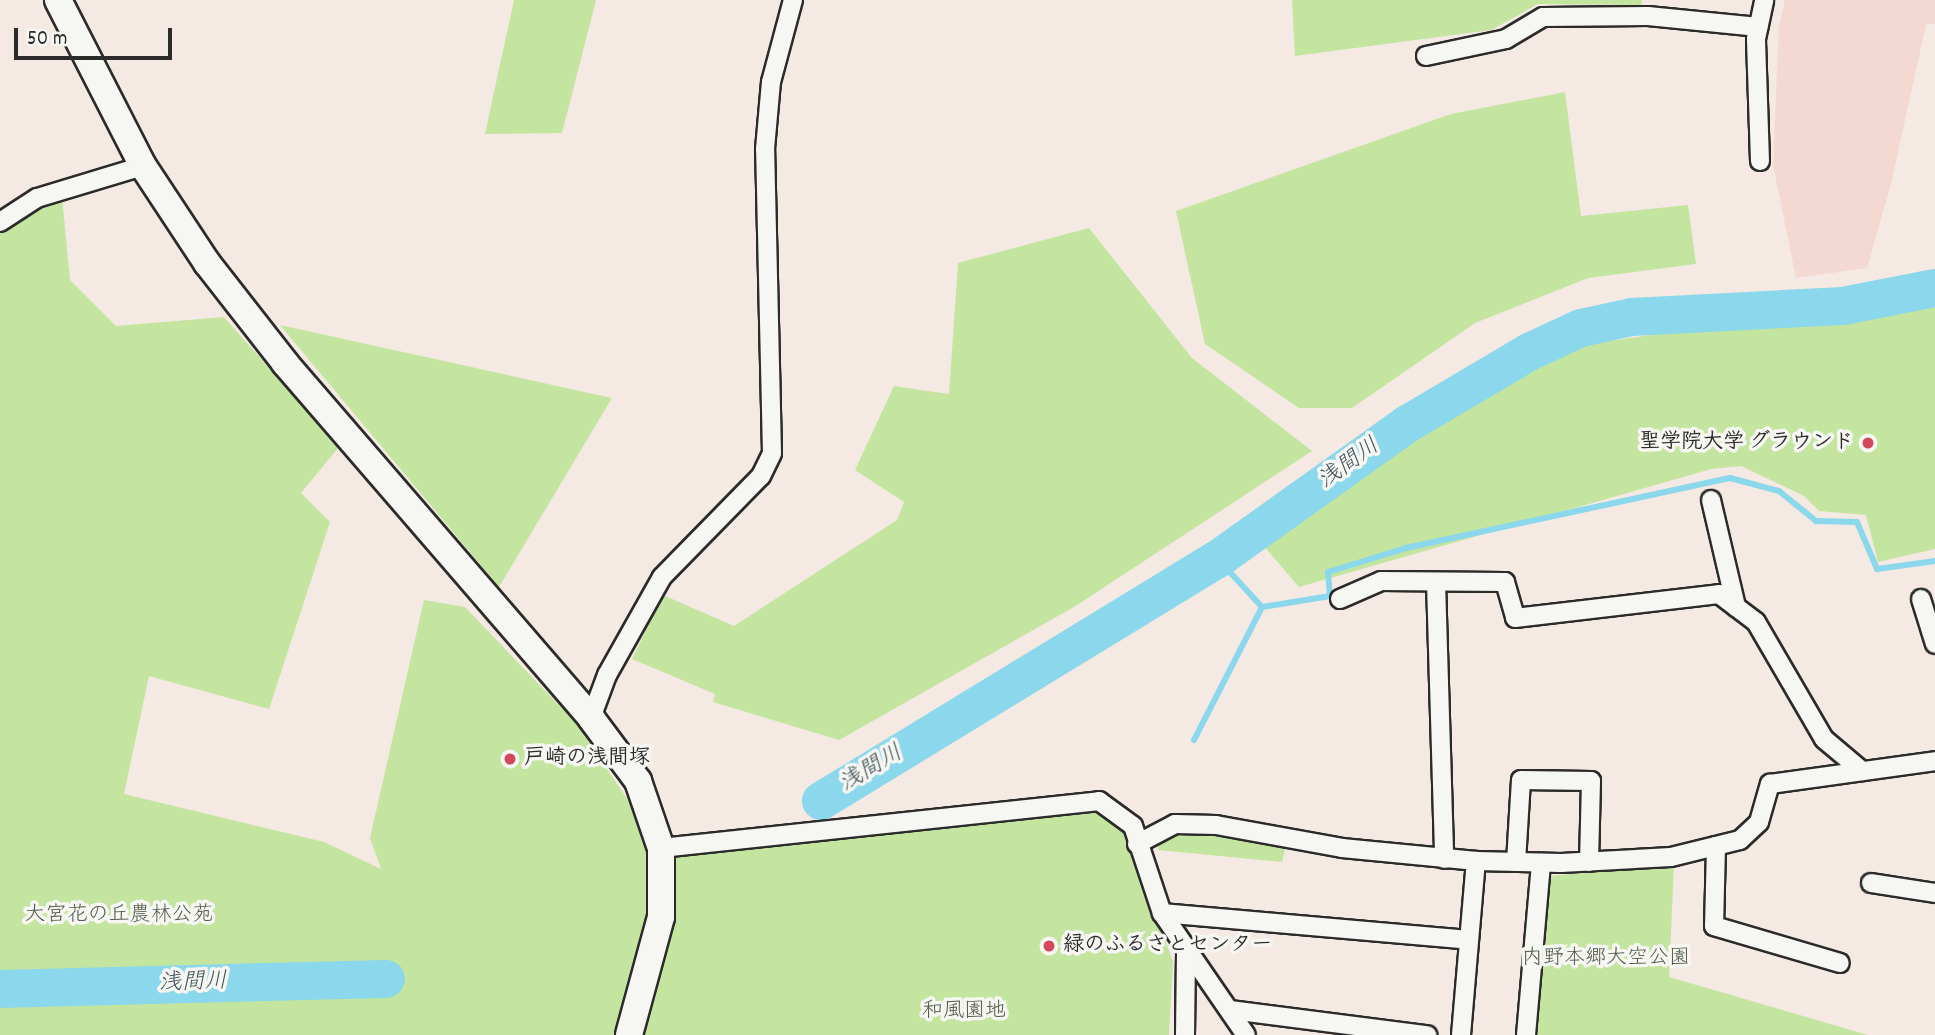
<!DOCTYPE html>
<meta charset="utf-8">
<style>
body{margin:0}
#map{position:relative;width:1935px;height:1035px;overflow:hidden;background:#f5e9e3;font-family:Dekko,"Klee One",sans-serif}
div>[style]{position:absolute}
.built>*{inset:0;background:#f3d9d1}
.green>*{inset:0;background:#c3e59f}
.stream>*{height:6px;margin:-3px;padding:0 3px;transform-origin:3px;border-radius:3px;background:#8bd7eb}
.river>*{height:38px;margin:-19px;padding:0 19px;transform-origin:19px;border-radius:19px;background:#8bd7eb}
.roads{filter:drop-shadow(2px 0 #2b2b2b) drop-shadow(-2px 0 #2b2b2b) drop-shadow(0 2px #2b2b2b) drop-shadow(0 -2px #2b2b2b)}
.street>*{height:18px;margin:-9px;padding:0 9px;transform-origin:9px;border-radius:9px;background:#f6f6f2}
.secondary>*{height:26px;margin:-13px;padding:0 13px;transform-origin:13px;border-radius:13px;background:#f6f6f2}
.dots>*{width:19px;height:19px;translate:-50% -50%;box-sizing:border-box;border:4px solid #f6f6f2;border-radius:50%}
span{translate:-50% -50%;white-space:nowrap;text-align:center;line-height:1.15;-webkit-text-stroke:7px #f6f6f2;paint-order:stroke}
.poi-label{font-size:21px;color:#2b2b2b;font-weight:700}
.right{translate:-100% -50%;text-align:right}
.left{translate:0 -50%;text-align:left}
.park-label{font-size:21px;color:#515a48}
.water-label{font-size:23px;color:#43565b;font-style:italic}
.scale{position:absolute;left:14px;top:28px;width:158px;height:32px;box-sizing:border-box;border:4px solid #2b2b2b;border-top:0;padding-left:9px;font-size:21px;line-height:24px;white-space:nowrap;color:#2b2b2b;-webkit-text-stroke:5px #f6f6f2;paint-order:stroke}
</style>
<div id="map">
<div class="built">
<i style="clip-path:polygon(1785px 0,1935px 0,1935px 24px,1926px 24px,1892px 180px,1867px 268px,1796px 278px,1773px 165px,1779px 26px)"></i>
</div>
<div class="green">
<i style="clip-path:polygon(514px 0,596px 0,562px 133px,485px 134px)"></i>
<i style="clip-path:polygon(1292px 0,1642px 0,1641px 5px,1538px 4px,1491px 30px,1295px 56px)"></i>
<i style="clip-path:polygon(1565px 92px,1581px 216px,1688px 205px,1696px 264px,1588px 278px,1475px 323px,1352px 408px,1299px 408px,1205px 344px,1176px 211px,1451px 114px)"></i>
<i style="clip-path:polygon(62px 197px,70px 280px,116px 326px,224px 317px,339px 447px,301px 493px,330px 522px,269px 709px,149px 676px,124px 794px,324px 842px,381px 869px,370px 838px,424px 600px,465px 607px,576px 723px,646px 827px,650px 917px,617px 1035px,0 1035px,0 231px)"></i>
<i style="clip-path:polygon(1089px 228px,1192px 358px,1312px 451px,1074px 607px,839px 740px,713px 702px,715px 694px,632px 659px,663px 595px,734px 626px,897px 520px,904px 502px,855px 470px,894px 386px,949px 394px,958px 263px)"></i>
<i style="clip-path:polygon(1935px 301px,1935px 549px,1878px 562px,1866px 515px,1819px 511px,1804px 496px,1741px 466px,1711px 469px,1299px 587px,1262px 544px,1460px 402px,1588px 344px,1700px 328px,1868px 318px)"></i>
<i style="clip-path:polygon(280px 325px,612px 398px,499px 587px)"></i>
<i style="clip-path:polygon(1096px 808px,1123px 823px,1173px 962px,1169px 1035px,642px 1035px,655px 999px,672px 913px,672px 856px)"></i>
<i style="clip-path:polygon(1192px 829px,1286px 845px,1282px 862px,1158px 850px,1160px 838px)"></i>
<i style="clip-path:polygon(1674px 864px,1669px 977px,1868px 1035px,1534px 1035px,1550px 876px)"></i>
</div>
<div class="stream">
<i style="left:1218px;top:559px;width:65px;rotate:47.5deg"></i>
<i style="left:1262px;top:607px;width:69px;rotate:-9.2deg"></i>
<i style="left:1330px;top:596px;width:24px;rotate:-95deg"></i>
<i style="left:1328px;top:572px;width:82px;rotate:-17.1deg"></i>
<i style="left:1406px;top:548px;width:331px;rotate:-12.2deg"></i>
<i style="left:1730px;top:478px;width:51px;rotate:14.9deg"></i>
<i style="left:1779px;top:491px;width:48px;rotate:39deg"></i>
<i style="left:1816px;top:521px;width:41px;rotate:1.4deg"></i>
<i style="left:1857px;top:522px;width:51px;rotate:66.9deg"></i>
<i style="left:1877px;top:569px;width:59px;rotate:-7.9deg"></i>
<i style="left:1194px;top:740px;width:149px;rotate:-62.9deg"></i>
</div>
<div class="river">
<i style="left:821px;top:801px;width:465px;rotate:-31.4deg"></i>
<i style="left:1218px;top:559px;width:234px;rotate:-35.5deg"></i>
<i style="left:1409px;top:423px;width:139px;rotate:-30.6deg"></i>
<i style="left:1529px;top:352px;width:57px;rotate:-24.8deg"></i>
<i style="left:1581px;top:328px;width:52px;rotate:-12.2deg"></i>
<i style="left:1632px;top:317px;width:211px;rotate:-3deg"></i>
<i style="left:1843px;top:306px;width:94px;rotate:-11.1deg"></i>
<i style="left:0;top:989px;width:386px;rotate:-1.5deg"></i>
</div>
<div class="roads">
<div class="street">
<i style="left:1426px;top:56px;width:82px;rotate:-12deg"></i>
<i style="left:1506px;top:39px;width:43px;rotate:-30.7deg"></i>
<i style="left:1543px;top:17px;width:105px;rotate:-0.5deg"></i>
<i style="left:1648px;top:16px;width:111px;rotate:5.7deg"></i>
<i style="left:1760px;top:161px;width:122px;rotate:-91.9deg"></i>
<i style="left:1756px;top:39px;width:40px;rotate:-78deg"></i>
<i style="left:0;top:222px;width:44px;rotate:-33deg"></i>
<i style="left:37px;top:198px;width:111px;rotate:-16.8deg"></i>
<i style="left:1711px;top:500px;width:110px;rotate:76.8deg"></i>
<i style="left:1436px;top:582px;width:277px;rotate:88.3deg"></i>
<i style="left:1340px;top:599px;width:45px;rotate:-23.7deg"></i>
<i style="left:1381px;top:581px;width:124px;rotate:0.5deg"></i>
<i style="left:1505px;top:582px;width:37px;rotate:74deg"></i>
<i style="left:1515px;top:618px;width:205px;rotate:-6.7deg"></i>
<i style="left:1719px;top:594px;width:46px;rotate:37.1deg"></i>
<i style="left:1756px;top:622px;width:135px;rotate:59.8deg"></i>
<i style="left:1824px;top:739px;width:50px;rotate:40.1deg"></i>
<i style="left:1921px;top:599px;width:47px;rotate:72.7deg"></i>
<i style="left:591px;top:718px;width:46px;rotate:-69.6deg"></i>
<i style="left:607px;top:675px;width:112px;rotate:-60.7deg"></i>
<i style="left:662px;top:577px;width:141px;rotate:-45.6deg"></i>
<i style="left:761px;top:476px;width:25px;rotate:-64deg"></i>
<i style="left:772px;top:453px;width:304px;rotate:-91.3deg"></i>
<i style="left:765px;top:149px;width:67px;rotate:-84.9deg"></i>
<i style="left:771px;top:82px;width:85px;rotate:-75deg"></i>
<i style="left:1137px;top:844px;width:43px;rotate:-27.8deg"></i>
<i style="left:1175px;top:824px;width:41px;rotate:1.4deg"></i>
<i style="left:1216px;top:825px;width:128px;rotate:10.3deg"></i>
<i style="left:1342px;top:848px;width:135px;rotate:5.5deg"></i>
<i style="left:1476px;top:861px;width:85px;rotate:1.3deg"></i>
<i style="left:1561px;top:863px;width:110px;rotate:-3.1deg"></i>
<i style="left:1671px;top:857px;width:71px;rotate:-13.8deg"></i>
<i style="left:1740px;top:840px;width:26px;rotate:-43deg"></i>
<i style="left:1759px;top:822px;width:40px;rotate:-74deg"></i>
<i style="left:1770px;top:784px;width:167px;rotate:-7.9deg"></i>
<i style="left:1716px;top:846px;width:80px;rotate:91.4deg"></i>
<i style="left:1714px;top:926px;width:131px;rotate:16.4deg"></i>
<i style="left:661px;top:848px;width:441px;rotate:-6.1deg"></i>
<i style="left:1099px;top:801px;width:42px;rotate:36.3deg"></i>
<i style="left:1133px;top:826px;width:92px;rotate:71.6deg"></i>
<i style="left:1162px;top:913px;width:148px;rotate:55.5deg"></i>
<i style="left:1516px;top:862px;width:82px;rotate:-86.5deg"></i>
<i style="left:1521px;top:780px;width:70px;rotate:0.8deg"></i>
<i style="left:1591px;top:781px;width:81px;rotate:91.4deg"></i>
<i style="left:1871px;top:883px;width:65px;rotate:8.9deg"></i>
<i style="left:1162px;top:913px;width:308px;rotate:5deg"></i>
<i style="left:1231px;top:1010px;width:198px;rotate:7.3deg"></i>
<i style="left:1185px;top:1035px;width:83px;rotate:-89.3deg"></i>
<i style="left:1461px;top:1035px;width:175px;rotate:-85.1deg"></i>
<i style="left:1526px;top:1035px;width:173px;rotate:-85deg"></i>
</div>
<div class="secondary">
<i style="left:58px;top:0;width:186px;rotate:62.9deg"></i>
<i style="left:143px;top:166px;width:116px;rotate:56.6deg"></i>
<i style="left:207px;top:263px;width:127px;rotate:52deg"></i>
<i style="left:285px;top:363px;width:469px;rotate:49.2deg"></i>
<i style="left:591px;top:718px;width:79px;rotate:53.3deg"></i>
<i style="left:638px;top:781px;width:71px;rotate:71.1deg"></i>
<i style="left:661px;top:848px;width:69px;rotate:90deg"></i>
<i style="left:661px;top:917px;width:122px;rotate:105.2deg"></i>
</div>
</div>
<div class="dots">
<i style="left:1868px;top:443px;background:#d1495b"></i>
<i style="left:510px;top:759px;background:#d1495b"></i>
<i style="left:1049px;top:946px;background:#d1495b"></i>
</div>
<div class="poi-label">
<span class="right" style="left:1854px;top:443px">聖学院大学 グラウンド</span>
<span class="left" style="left:524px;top:759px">戸崎の浅間塚</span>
<span class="left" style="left:1063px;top:946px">緑のふるさとセンター</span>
</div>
<div class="park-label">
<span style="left:119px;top:916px">大宮花の丘農林公苑</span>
<span style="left:1606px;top:959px">内野本郷大空公園</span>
<span style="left:964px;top:1012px">和風園地</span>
</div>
<div class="water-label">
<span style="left:1350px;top:465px;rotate:-36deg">浅間川</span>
<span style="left:872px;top:770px;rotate:-31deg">浅間川</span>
<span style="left:193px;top:984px;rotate:-2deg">浅間川</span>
</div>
<div class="scale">50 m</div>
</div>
